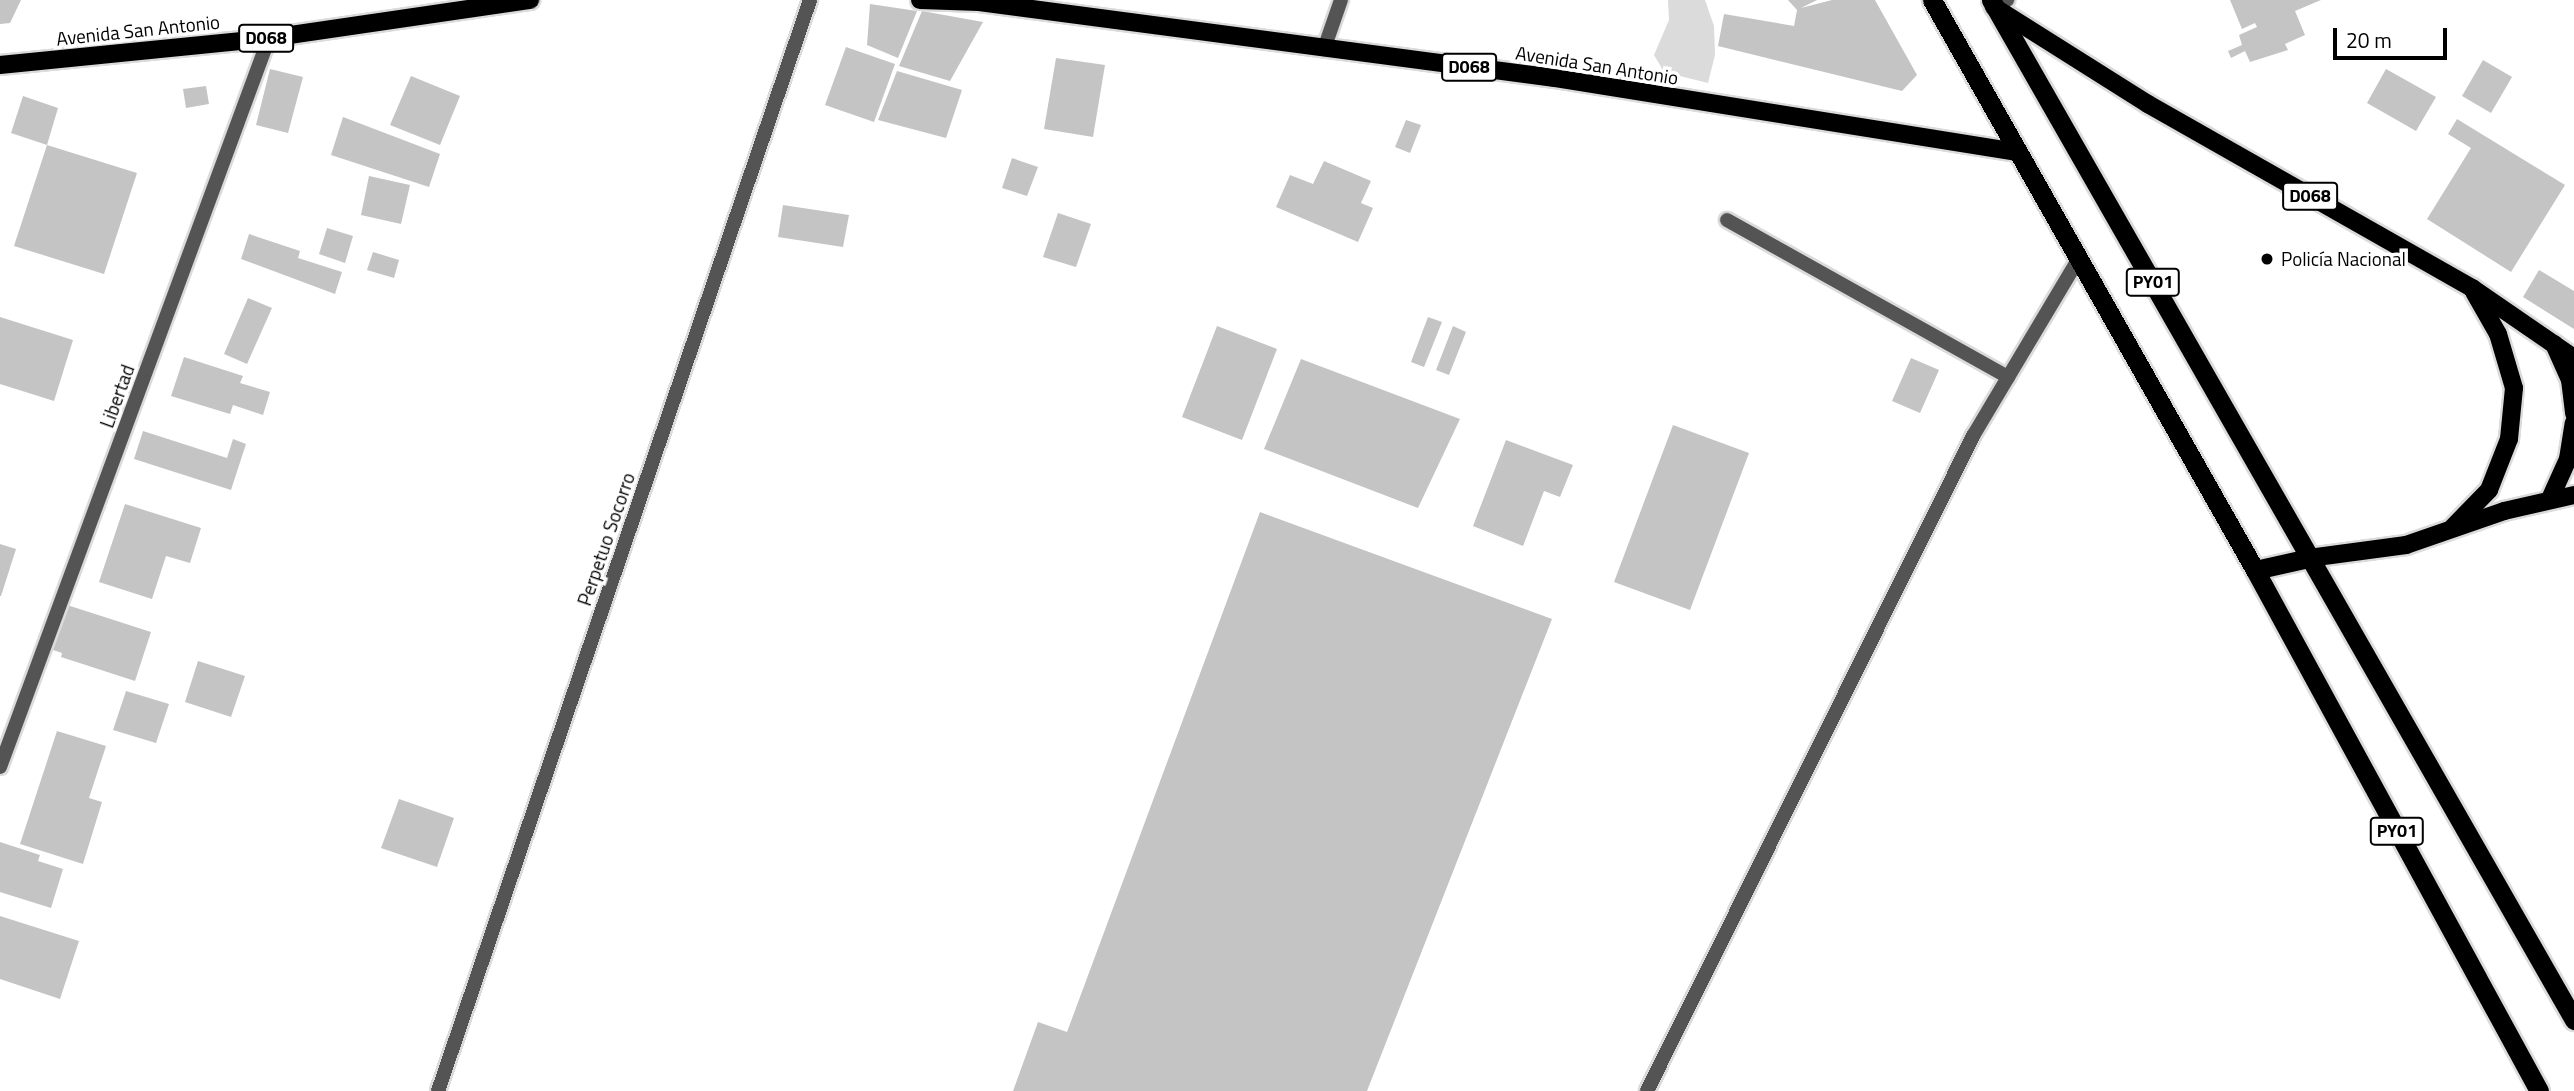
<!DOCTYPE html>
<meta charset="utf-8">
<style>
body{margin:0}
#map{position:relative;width:2574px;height:1091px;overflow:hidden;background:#fff;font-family:"Titillium Web",sans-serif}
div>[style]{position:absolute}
.green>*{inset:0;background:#dbdbdb}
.building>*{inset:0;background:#c4c4c4}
.roads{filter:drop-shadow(2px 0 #dbdbdb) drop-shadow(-2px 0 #dbdbdb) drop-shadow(0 2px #dbdbdb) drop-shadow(0 -2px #dbdbdb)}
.service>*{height:14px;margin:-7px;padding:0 7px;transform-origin:7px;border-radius:7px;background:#545454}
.minor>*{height:14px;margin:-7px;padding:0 7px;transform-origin:7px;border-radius:7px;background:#545454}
.primary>*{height:18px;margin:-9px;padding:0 9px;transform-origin:9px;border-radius:9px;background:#000}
.trunk>*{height:19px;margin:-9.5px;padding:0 9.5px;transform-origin:9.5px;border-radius:9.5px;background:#000}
.dots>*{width:19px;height:19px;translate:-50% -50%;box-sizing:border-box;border:4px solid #fff;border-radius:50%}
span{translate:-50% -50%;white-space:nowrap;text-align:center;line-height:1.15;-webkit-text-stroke:7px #fff;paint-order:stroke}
.shield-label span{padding:2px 5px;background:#fff;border:2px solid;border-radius:5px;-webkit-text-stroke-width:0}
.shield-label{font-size:18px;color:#000;font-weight:700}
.street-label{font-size:19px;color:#000}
.poi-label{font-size:19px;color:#000}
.left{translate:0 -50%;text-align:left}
.scale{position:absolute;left:2333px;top:28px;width:114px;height:32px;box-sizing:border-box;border:4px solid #000;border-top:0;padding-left:9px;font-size:21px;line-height:24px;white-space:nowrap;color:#000;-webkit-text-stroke:5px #fff;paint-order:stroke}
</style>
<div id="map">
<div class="green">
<i style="clip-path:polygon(1668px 0,1705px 0,1714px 26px,1715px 55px,1708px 83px,1664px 72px,1654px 55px,1669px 20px)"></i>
</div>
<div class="building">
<i style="clip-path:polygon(0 0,21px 0,10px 23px,0 24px)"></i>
<i style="clip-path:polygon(1788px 0,1817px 0,1801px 8px,1832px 0,1875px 0,1917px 75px,1902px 91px,1718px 46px,1724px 14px,1794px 26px,1797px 10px)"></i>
<i style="clip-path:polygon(2230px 0,2321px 0,2295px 11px,2305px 35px,2285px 44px,2288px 50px,2250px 62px,2245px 51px,2231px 58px,2228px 51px,2242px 45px,2239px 35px,2257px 27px,2255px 23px,2242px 29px)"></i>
<i style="clip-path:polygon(870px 4px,917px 11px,898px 58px,867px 45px)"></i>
<i style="clip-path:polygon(922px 11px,983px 22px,950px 81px,899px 66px)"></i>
<i style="clip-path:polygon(846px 47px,895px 64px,874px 122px,825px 105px)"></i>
<i style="clip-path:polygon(1056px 58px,1105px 65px,1093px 137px,1044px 129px)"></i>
<i style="clip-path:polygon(2483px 60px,2512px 77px,2491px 113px,2462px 96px)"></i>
<i style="clip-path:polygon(270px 69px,303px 77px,288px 133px,256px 125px)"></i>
<i style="clip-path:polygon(2386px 69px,2436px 97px,2416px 131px,2367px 103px)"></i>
<i style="clip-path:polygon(897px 71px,962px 90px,946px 138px,878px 120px)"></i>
<i style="clip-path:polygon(411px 76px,460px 96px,440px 145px,390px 125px)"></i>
<i style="clip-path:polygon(206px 86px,209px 104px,186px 108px,183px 89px)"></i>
<i style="clip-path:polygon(23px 96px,58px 108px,47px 145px,11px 133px)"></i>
<i style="clip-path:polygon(343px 117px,440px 154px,429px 187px,331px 155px)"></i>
<i style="clip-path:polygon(2457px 119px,2565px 185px,2511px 272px,2427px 219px,2471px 148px,2448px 134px)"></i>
<i style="clip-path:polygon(1406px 120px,1421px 125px,1410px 153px,1395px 147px)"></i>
<i style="clip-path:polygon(47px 145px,137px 173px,104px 274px,14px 246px)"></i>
<i style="clip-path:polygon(1012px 158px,1038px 167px,1027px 196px,1002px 188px)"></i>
<i style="clip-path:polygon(1324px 161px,1371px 181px,1361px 203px,1373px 208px,1358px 242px,1276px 207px,1290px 175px,1313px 184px)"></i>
<i style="clip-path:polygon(369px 176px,410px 185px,401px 224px,361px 215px)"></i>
<i style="clip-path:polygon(783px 205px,849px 215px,843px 247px,778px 237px)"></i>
<i style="clip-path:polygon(1058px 213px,1091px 224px,1076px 267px,1043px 257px)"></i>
<i style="clip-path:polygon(327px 228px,353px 236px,345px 263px,319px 254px)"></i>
<i style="clip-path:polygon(249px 234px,300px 251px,298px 258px,342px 272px,335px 294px,241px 259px)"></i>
<i style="clip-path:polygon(373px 252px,399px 260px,394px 278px,367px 270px)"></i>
<i style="clip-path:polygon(2539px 270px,2574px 291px,2574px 329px,2523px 297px)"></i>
<i style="clip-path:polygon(248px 298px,272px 308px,247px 364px,224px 354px)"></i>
<i style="clip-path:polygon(0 317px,73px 340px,54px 401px,0 384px)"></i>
<i style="clip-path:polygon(1428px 317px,1442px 322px,1424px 367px,1411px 362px)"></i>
<i style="clip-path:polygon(1217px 326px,1277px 349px,1242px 440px,1182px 417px)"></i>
<i style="clip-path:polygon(1453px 326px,1466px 332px,1449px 375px,1436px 370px)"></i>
<i style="clip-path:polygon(184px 357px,243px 376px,240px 383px,270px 392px,263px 415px,233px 405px,230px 414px,171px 396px)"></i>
<i style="clip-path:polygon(1911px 358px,1939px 370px,1920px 413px,1892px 401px)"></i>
<i style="clip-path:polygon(1301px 359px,1460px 419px,1418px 508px,1264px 449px)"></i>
<i style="clip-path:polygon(1673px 425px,1749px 453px,1690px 610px,1614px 582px)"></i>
<i style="clip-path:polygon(143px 431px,227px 458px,233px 439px,246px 444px,231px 490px,134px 459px)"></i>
<i style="clip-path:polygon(1506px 440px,1573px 465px,1560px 497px,1544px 491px,1523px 546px,1473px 526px)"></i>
<i style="clip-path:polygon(125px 504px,201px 528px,190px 563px,166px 556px,152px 599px,99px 582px)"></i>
<i style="clip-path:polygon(1260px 512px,1552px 619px,1367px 1091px,1013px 1091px,1038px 1022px,1067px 1032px)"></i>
<i style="clip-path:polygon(0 544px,16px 549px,1px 596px,0 596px)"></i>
<i style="clip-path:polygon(64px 604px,151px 632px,135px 681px,61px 657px,62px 653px,50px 649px)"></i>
<i style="clip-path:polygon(198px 661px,245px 676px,231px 717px,185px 702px)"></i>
<i style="clip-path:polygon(126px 691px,169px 704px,156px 743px,113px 730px)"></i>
<i style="clip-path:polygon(57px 731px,106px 746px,89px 798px,102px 802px,83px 864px,20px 844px)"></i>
<i style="clip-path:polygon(399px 799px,454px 818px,437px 867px,381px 848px)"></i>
<i style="clip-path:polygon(0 842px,40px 855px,38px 861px,63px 869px,51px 908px,0 892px)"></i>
<i style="clip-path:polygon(0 916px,79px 941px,60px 999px,0 979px)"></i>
</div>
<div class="roads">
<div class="service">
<i style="left:1324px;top:49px;width:52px;rotate:-70.9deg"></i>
<i style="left:1727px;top:220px;width:322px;rotate:29.2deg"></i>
<i style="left:1647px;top:1091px;width:732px;rotate:-63.54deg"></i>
<i style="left:1973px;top:436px;width:205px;rotate:-59.2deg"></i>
</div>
<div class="minor">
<i style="left:1994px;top:7px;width:15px;rotate:-28deg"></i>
<i style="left:0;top:767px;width:777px;rotate:-69.75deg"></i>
<i style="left:438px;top:1091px;width:1153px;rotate:-71.17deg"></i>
</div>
<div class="primary">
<i style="left:920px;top:0;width:59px;rotate:1.9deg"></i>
<i style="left:979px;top:2px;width:581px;rotate:7.52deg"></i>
<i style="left:1555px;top:78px;width:466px;rotate:9.1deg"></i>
<i style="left:1994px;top:7px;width:182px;rotate:32.2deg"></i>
<i style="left:2148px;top:104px;width:373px;rotate:29.6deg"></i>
<i style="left:2472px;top:288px;width:124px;rotate:34.5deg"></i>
<i style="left:0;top:65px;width:270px;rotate:-5.7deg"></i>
<i style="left:269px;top:38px;width:264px;rotate:-8.3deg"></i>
<i style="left:2554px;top:344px;width:39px;rotate:66deg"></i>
<i style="left:2570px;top:380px;width:34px;rotate:83deg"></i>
<i style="left:2550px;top:499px;width:44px;rotate:-65.8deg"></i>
<i style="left:2568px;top:459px;width:36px;rotate:-81deg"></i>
<i style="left:2453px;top:527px;width:52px;rotate:-45.8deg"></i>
<i style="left:2489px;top:490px;width:55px;rotate:-68.6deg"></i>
<i style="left:2509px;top:439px;width:51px;rotate:-84.4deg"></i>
<i style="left:2514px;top:388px;width:56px;rotate:-106.5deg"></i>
<i style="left:2498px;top:334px;width:48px;rotate:-119.7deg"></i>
<i style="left:2309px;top:558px;width:98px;rotate:-7.6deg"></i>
<i style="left:2406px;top:545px;width:104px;rotate:-19.1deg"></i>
<i style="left:2504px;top:511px;width:72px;rotate:-12.9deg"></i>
</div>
<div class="trunk">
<i style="left:1932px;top:0;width:655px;rotate:60.46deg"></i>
<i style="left:2255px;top:570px;width:593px;rotate:61.4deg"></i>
<i style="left:1991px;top:0;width:1175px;rotate:60.25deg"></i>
<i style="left:2255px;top:570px;width:55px;rotate:-12.5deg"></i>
</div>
</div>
<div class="dots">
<i style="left:2267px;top:259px;background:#000"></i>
</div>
<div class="shield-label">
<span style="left:266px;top:38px">D068</span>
<span style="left:1469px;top:67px">D068</span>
<span style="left:2310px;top:196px">D068</span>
<span style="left:2153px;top:282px">PY01</span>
<span style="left:2397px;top:831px">PY01</span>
</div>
<div class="street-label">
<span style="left:138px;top:30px;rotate:-6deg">Avenida San Antonio</span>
<span style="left:1597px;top:65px;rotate:9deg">Avenida San Antonio</span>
<span style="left:117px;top:396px;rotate:-70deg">Libertad</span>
<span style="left:606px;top:539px;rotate:-71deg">Perpetuo Socorro</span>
</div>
<div class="poi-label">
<span class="left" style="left:2281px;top:259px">Policía Nacional</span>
</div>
<div class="scale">20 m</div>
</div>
